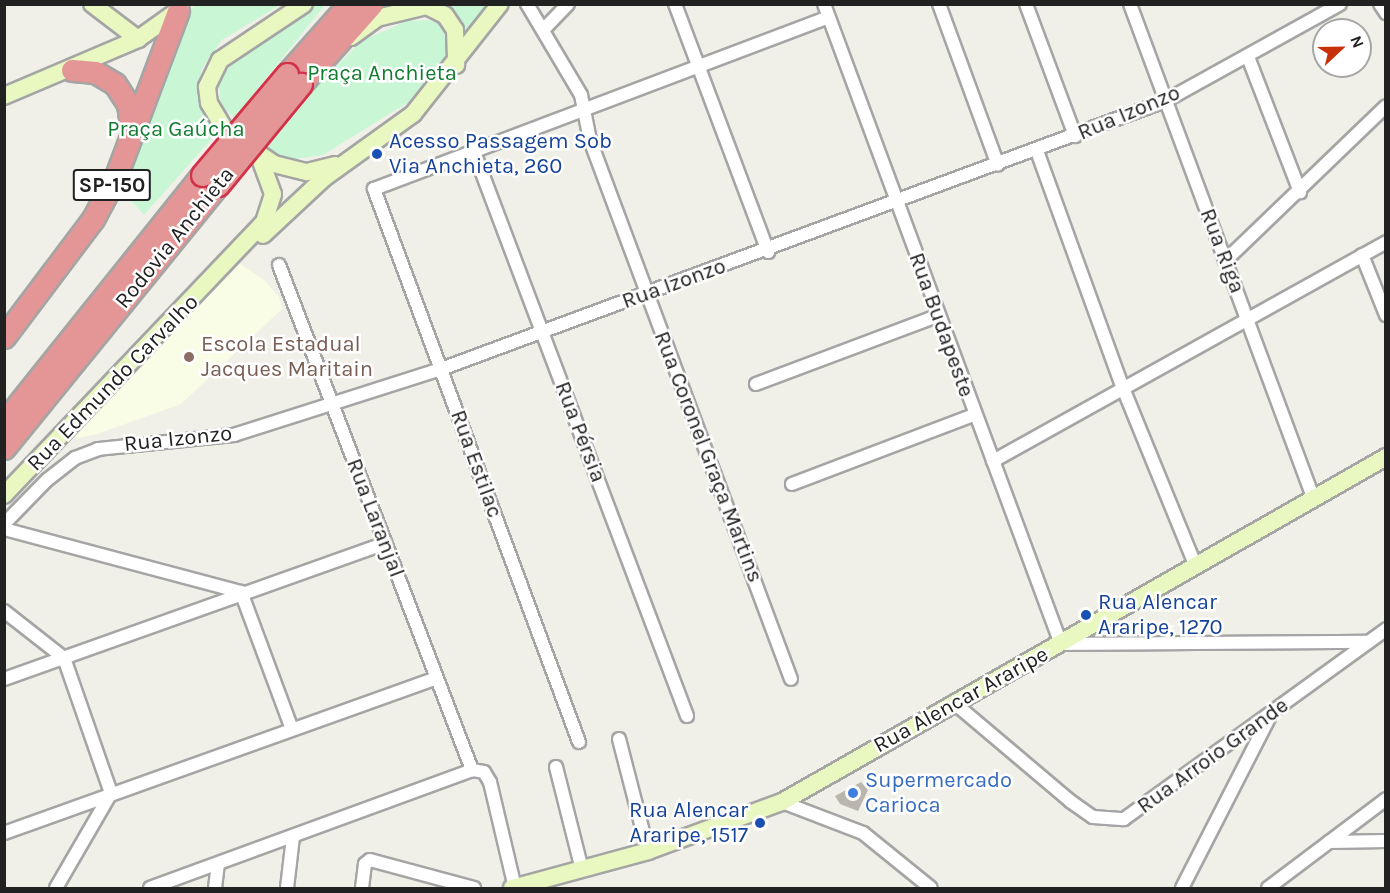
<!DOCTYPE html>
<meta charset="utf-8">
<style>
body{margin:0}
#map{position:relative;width:1390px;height:893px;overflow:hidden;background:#f1f0e8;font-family:Karla,sans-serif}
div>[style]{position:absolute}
.education>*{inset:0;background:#f9fde5}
.park>*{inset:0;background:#c9f7d6}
.building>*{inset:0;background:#bab6ae}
.roads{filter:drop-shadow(2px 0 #a5a5a5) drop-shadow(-2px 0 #a5a5a5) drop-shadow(0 2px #a5a5a5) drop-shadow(0 -2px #a5a5a5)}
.street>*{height:12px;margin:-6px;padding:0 6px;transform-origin:6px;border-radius:6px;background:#fff}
.secondary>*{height:16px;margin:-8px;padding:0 8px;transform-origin:8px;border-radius:8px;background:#e9f7c0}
.highway>*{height:21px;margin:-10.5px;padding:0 10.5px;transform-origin:10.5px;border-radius:10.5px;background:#e39695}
.bridges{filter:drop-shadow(2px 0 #d23249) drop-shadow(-2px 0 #d23249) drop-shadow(0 2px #d23249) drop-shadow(0 -2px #d23249)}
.highway-bridge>*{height:21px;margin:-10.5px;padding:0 10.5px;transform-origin:10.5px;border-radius:10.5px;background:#e39695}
.dots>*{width:16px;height:16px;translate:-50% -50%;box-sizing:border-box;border:3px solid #fff;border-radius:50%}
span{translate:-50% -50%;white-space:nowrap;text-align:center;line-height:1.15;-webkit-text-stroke:5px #fff;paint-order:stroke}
.shield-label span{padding:2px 4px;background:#fff;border:2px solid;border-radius:4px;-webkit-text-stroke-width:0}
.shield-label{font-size:21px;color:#212121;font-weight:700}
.park-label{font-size:22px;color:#127c30}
.street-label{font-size:22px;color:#212121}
.transit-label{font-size:22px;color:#164399}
.left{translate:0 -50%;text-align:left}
.right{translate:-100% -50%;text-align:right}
.education-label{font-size:22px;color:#785e54}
.shop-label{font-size:22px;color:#366cbe}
.frame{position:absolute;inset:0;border:6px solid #212121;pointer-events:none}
.north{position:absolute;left:1312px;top:18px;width:60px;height:60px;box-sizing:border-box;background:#fff;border:2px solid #a6a6a6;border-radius:50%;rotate:68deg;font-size:16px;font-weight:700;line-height:24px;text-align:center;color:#212121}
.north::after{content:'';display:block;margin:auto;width:21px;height:27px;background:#c7300b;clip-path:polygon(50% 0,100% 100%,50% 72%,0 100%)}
</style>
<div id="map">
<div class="education">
<i style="clip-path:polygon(240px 264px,263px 279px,279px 297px,282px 309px,181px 404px,97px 434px,63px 441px)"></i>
</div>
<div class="park">
<i style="clip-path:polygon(196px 5px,280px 5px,222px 40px,202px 68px,197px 90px,218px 132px,144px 215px,120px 189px,139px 148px,181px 17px)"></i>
<i style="clip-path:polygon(311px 5px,325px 5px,234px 118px,221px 105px,218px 80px,243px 53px)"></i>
<i style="clip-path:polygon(444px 5px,494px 5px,468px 41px,452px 9px)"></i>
<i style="clip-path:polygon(428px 20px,443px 25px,453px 42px,436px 75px,407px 103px,323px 155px,296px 159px,266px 153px,261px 144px,361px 41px,407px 21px)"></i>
</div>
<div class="building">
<i style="clip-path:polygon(861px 782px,868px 790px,858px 811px,840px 804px,835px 796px)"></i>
</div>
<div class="roads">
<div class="street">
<i style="left:527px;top:4px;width:106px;rotate:59.3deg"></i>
<i style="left:581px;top:95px;width:46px;rotate:78.7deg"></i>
<i style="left:590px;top:140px;width:575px;rotate:69.55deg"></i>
<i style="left:675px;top:4px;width:265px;rotate:69.4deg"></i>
<i style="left:824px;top:4px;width:682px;rotate:69.68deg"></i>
<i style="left:1061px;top:644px;width:306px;rotate:-0.4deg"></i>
<i style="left:939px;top:4px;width:171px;rotate:69.9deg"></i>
<i style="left:1026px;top:4px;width:141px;rotate:69.6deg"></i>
<i style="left:1130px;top:4px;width:526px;rotate:69.64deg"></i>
<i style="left:1380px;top:4px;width:11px;rotate:56deg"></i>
<i style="left:543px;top:30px;width:36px;rotate:-46deg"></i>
<i style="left:1248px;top:57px;width:145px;rotate:68.9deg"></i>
<i style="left:473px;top:149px;width:606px;rotate:69.32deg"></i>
<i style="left:1037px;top:151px;width:252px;rotate:70.1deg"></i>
<i style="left:1123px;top:388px;width:193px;rotate:67.8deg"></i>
<i style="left:1362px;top:255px;width:65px;rotate:68.2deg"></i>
<i style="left:1225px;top:261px;width:223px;rotate:-43.9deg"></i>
<i style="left:279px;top:265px;width:541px;rotate:69.08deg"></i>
<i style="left:756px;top:384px;width:193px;rotate:-20.6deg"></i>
<i style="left:993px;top:461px;width:450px;rotate:-29.1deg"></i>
<i style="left:792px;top:484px;width:195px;rotate:-20.8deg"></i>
<i style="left:4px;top:524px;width:62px;rotate:-45.7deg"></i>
<i style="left:47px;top:480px;width:36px;rotate:-38deg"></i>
<i style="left:75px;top:458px;width:25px;rotate:-21deg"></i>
<i style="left:98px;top:449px;width:137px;rotate:-5.9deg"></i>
<i style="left:234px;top:435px;width:217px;rotate:-17.7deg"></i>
<i style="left:441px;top:369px;width:772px;rotate:-20.31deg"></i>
<i style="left:1165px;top:101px;width:200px;rotate:-29deg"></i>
<i style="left:4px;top:529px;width:245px;rotate:14.9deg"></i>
<i style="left:241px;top:592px;width:146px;rotate:69.6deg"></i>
<i style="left:4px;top:611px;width:76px;rotate:38.1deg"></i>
<i style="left:64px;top:658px;width:143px;rotate:70.8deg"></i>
<i style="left:111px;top:793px;width:110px;rotate:120.1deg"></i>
<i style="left:4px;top:679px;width:405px;rotate:-19.6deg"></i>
<i style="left:953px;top:702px;width:153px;rotate:40.2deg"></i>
<i style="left:1070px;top:801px;width:28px;rotate:35deg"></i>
<i style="left:1093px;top:817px;width:31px;rotate:4deg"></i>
<i style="left:1124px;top:819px;width:324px;rotate:-35.9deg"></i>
<i style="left:619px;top:739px;width:116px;rotate:75.5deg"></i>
<i style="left:579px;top:742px;width:590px;rotate:-110.34deg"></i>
<i style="left:374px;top:189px;width:485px;rotate:-20.7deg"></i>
<i style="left:556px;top:767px;width:106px;rotate:75.8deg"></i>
<i style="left:782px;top:802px;width:87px;rotate:20.9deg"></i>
<i style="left:863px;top:833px;width:87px;rotate:39deg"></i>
<i style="left:4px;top:833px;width:459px;rotate:-19.7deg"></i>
<i style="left:1329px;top:842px;width:57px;rotate:-1deg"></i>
<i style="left:150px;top:888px;width:343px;rotate:-20.1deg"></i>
<i style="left:472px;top:770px;width:12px;rotate:9deg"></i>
<i style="left:484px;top:772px;width:12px;rotate:59deg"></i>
<i style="left:490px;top:782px;width:109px;rotate:76.7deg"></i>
<i style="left:215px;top:888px;width:24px;rotate:-83deg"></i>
<i style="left:287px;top:888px;width:51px;rotate:-83.3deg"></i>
<i style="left:362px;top:888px;width:24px;rotate:-83deg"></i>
<i style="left:365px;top:864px;width:6px;rotate:-39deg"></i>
<i style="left:370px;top:860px;width:108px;rotate:15.1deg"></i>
<i style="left:1182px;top:888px;width:191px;rotate:-62.9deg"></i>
<i style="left:1268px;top:888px;width:148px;rotate:-37deg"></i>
</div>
<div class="secondary">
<i style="left:92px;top:4px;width:58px;rotate:37.3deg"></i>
<i style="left:304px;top:4px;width:101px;rotate:146.3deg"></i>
<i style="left:220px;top:60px;width:30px;rotate:116deg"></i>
<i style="left:207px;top:87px;width:16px;rotate:83deg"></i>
<i style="left:209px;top:103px;width:33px;rotate:59deg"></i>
<i style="left:226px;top:131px;width:58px;rotate:34.5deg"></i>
<i style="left:274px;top:164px;width:34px;rotate:14deg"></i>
<i style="left:307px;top:172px;width:29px;rotate:-14deg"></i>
<i style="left:351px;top:37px;width:32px;rotate:-36deg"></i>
<i style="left:377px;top:18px;width:51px;rotate:-13.5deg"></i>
<i style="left:427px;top:6px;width:20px;rotate:27deg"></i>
<i style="left:445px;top:15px;width:18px;rotate:56deg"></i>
<i style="left:455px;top:30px;width:35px;rotate:88deg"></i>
<i style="left:4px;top:96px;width:146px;rotate:-23deg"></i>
<i style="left:138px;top:39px;width:52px;rotate:-35.5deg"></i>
<i style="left:263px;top:235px;width:83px;rotate:-43.1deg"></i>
<i style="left:324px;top:178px;width:110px;rotate:-35.7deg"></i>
<i style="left:413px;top:114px;width:140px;rotate:-51.7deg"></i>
<i style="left:4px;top:495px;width:377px;rotate:-46.4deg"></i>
<i style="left:264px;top:222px;width:29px;rotate:-72deg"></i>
<i style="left:273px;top:194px;width:40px;rotate:-110.2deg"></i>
<i style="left:512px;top:888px;width:141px;rotate:-15.2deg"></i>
<i style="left:648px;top:851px;width:143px;rotate:-20.1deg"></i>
<i style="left:782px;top:802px;width:696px;rotate:-29.73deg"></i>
</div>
<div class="highway">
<i style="left:72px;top:70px;width:23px;rotate:5deg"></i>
<i style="left:95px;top:72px;width:23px;rotate:31deg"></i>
<i style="left:115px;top:84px;width:24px;rotate:57deg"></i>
<i style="left:128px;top:104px;width:27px;rotate:82deg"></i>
<i style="left:287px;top:74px;width:94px;rotate:-48.5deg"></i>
<i style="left:301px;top:84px;width:107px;rotate:-48.4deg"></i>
<i style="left:4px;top:337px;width:148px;rotate:-53deg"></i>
<i style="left:93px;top:219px;width:49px;rotate:-61.9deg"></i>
<i style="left:116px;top:176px;width:176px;rotate:-69.4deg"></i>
<i style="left:4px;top:422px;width:317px;rotate:-51.3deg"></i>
<i style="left:4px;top:448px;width:339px;rotate:-50.9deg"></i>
</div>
</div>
<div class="bridges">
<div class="highway-bridge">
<i style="left:202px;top:175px;width:132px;rotate:-49.9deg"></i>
<i style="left:218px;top:185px;width:131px;rotate:-50.6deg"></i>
</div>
</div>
<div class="dots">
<i style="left:377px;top:154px;background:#1a4fb4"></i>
<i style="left:189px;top:357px;background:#8d6e63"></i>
<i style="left:1086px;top:615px;background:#1a4fb4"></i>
<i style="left:853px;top:793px;background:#3f7fe0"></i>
<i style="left:760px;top:823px;background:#1a4fb4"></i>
</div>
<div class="shield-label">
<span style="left:112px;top:185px">SP-150</span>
</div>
<div class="park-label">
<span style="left:382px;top:74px">Praça Anchieta</span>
<span style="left:176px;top:130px">Praça Gaúcha</span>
</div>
<div class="street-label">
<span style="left:1129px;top:113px;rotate:-23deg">Rua Izonzo</span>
<span style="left:175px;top:238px;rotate:-51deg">Rodovia Anchieta</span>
<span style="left:1222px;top:251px;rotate:69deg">Rua Riga</span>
<span style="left:674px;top:284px;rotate:-20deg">Rua Izonzo</span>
<span style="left:941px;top:325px;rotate:70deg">Rua Budapeste</span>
<span style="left:113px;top:383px;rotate:-46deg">Rua Edmundo Carvalho</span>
<span style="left:580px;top:432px;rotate:69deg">Rua Pérsia</span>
<span style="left:178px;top:439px;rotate:-6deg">Rua Izonzo</span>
<span style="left:708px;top:457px;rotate:69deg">Rua Coronel Graça Martins</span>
<span style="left:476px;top:464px;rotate:70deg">Rua Estilac</span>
<span style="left:375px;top:518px;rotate:69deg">Rua Laranjal</span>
<span style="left:961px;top:700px;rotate:-29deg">Rua Alencar Araripe</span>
<span style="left:1213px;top:756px;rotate:-36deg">Rua Arroio Grande</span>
</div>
<div class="transit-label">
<span class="left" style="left:389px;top:154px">Acesso Passagem Sob<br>Via Anchieta, 260</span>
<span class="left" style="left:1098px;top:615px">Rua Alencar<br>Araripe, 1270</span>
<span class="right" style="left:748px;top:823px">Rua Alencar<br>Araripe, 1517</span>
</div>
<div class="education-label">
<span class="left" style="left:201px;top:357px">Escola Estadual<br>Jacques Maritain</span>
</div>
<div class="shop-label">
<span class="left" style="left:865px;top:793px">Supermercado<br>Carioca</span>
</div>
<div class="frame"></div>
<div class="north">N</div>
</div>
